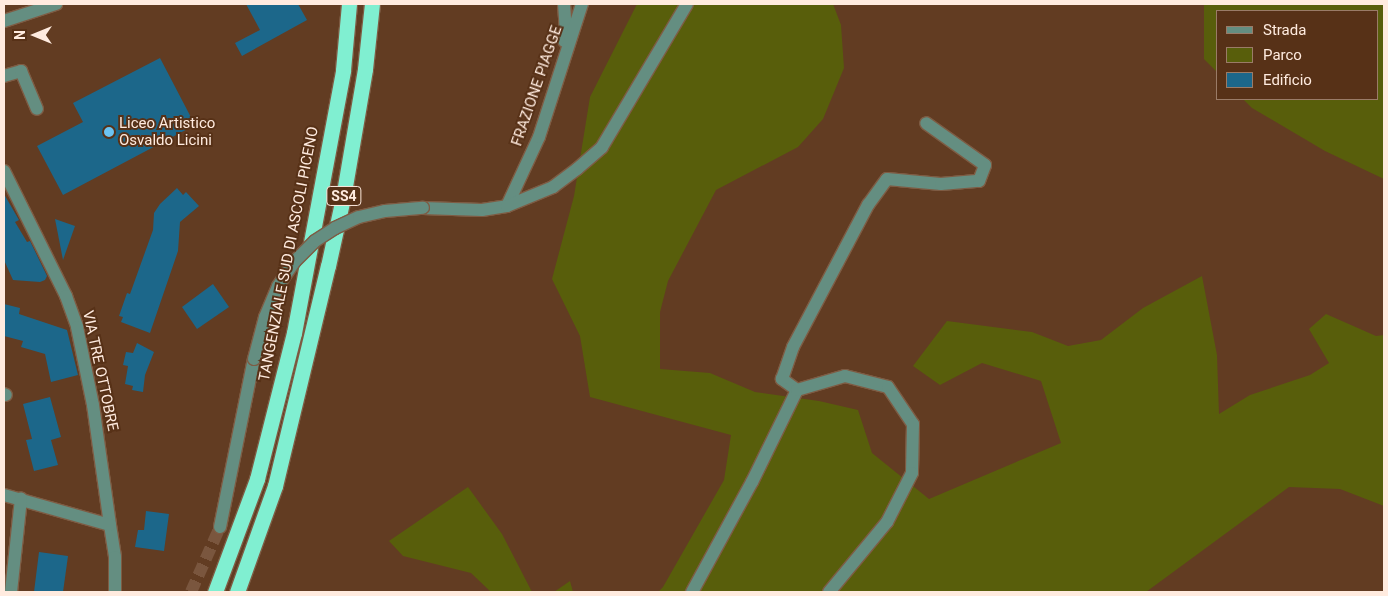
<!DOCTYPE html>
<style>
body{margin:0}
#map{position:relative;width:1388px;height:596px;overflow:hidden;background:#623c22;font-family:Roboto,sans-serif}
div>[style]{position:absolute}
.green>*{inset:0;background:#585e0b}
.building>*{inset:0;background:#1c678a}
.minor-tunnel>*{height:12px;margin-top:-6px;transform-origin:0;background:repeating-linear-gradient(90deg,#7a563e 0 12px,transparent 0 18px)}
.roads{filter:drop-shadow(1px 0 #7e5c44) drop-shadow(-1px 0 #7e5c44) drop-shadow(0 1px #7e5c44) drop-shadow(0 -1px #7e5c44)}
.minor>*{height:12px;margin:-6px;padding:0 6px;transform-origin:6px;border-radius:6px;background:#648e81}
.highway>*{height:15px;margin:-7.5px;padding:0 7.5px;transform-origin:7.5px;border-radius:7.5px;background:#80efd1}
.bridges{filter:drop-shadow(1px 0 #7e5c44) drop-shadow(-1px 0 #7e5c44) drop-shadow(0 1px #7e5c44) drop-shadow(0 -1px #7e5c44)}
.minor-bridge>*{height:12px;margin:-6px;padding:0 6px;transform-origin:6px;border-radius:6px;background:#648e81}
.dots>*{width:14px;height:14px;translate:-50% -50%;box-sizing:border-box;border:2px solid #573117;border-radius:50%}
span{translate:-50% -50%;white-space:nowrap;text-align:center;line-height:1.15;-webkit-text-stroke:4px #573117;paint-order:stroke}
.shield-label span{padding:1px 4px;background:#573117;border:1px solid;border-radius:4px;-webkit-text-stroke-width:0}
.shield-label{font-size:14px;color:#ffebdf;font-weight:700}
.street-label{font-size:15px;color:#ffebdf}
.poi-label{font-size:15px;color:#ffebdf}
.left{translate:0 -50%;text-align:left}
.frame{position:absolute;inset:0;border:5px solid #ffebdf;pointer-events:none}
.legend{position:absolute;left:1216px;top:10px;width:162px;height:90px;box-sizing:border-box;background:#573117;border:1px solid #9a7b67;margin:0;padding:6px 9px;list-style:none;font-size:15px;color:#ffebdf}
.legend li{display:flex;align-items:center;gap:10px;height:25px}
.legend b{width:25px;border:1px solid #9a7b67}
.north{position:absolute;left:10px;top:10px;width:50px;height:50px;-webkit-text-stroke:4px #573117;paint-order:stroke;rotate:270deg;font-size:14px;font-weight:700;line-height:20px;text-align:center;color:#ffebdf}
.north::after{content:'';display:block;margin:auto;width:18px;height:22px;background:#ffebdf;clip-path:polygon(50% 0,100% 100%,50% 72%,0 100%)}
</style>
<div id="map">
<div class="green">
<i style="clip-path:polygon(637px 4px,833px 4px,841px 25px,844px 68px,823px 119px,798px 147px,716px 190px,668px 281px,660px 312px,660px 369px,710px 373px,755px 392px,819px 401px,858px 410px,872px 453px,929px 499px,1061px 443px,1041px 381px,982px 363px,940px 385px,913px 366px,947px 321px,1032px 332px,1068px 346px,1101px 340px,1143px 308px,1202px 276px,1217px 355px,1219px 414px,1250px 395px,1310px 375px,1329px 363px,1309px 329px,1326px 314px,1376px 336px,1384px 335px,1384px 506px,1340px 489px,1289px 487px,1146px 592px,658px 592px,663px 587px,724px 480px,731px 435px,590px 397px,580px 336px,552px 279px,574px 196px,590px 97px)"></i>
<i style="clip-path:polygon(1204px 4px,1384px 4px,1384px 179px,1325px 151px,1252px 108px,1243px 99px,1377px 99px,1377px 11px,1217px 11px,1217px 72px,1204px 59px)"></i>
<i style="clip-path:polygon(468px 487px,502px 534px,532px 592px,491px 592px,471px 573px,403px 556px,389px 541px)"></i>
<i style="clip-path:polygon(570px 581px,573px 592px,554px 592px)"></i>
</div>
<div class="building">
<i style="clip-path:polygon(246px 4px,298px 4px,307px 20px,242px 56px,235px 43px,260px 30px)"></i>
<i style="clip-path:polygon(160px 58px,195px 125px,63px 195px,37px 146px,83px 122px,73px 103px)"></i>
<i style="clip-path:polygon(177px 188px,183px 195px,186px 192px,199px 206px,180px 222px,178px 251px,150px 333px,121px 322px,123px 317px,119px 316px,127px 293px,130px 294px,153px 230px,154px 213px,160px 204px)"></i>
<i style="clip-path:polygon(4px 194px,19px 220px,15px 222px,27px 242px,30px 241px,47px 276px,45px 280px,40px 282px,13px 280px,4px 260px)"></i>
<i style="clip-path:polygon(55px 219px,75px 226px,63px 260px)"></i>
<i style="clip-path:polygon(213px 284px,229px 307px,197px 329px,182px 307px)"></i>
<i style="clip-path:polygon(4px 304px,20px 308px,19px 314px,67px 330px,78px 375px,51px 382px,45px 354px,21px 347px,23px 341px,4px 336px)"></i>
<i style="clip-path:polygon(137px 343px,154px 352px,145px 375px,143px 392px,132px 390px,133px 386px,125px 384px,128px 366px,123px 365px,126px 352px,133px 353px)"></i>
<i style="clip-path:polygon(50px 397px,61px 437px,51px 440px,58px 465px,34px 471px,26px 440px,32px 439px,23px 404px)"></i>
<i style="clip-path:polygon(146px 511px,169px 514px,164px 551px,135px 547px,138px 530px,144px 530px)"></i>
<i style="clip-path:polygon(39px 552px,68px 556px,63px 592px,34px 592px)"></i>
</div>
<div class="minor-tunnel">
<i style="left:191px;top:592px;width:71px;rotate:-66deg"></i>
</div>
<div class="roads">
<div class="minor">
<i style="left:564px;top:4px;width:26px;rotate:86deg"></i>
<i style="left:566px;top:30px;width:11px;rotate:100deg"></i>
<i style="left:4px;top:21px;width:55px;rotate:-18.1deg"></i>
<i style="left:4px;top:76px;width:18px;rotate:-16deg"></i>
<i style="left:21px;top:71px;width:41px;rotate:67.2deg"></i>
<i style="left:4px;top:171px;width:140px;rotate:63.6deg"></i>
<i style="left:66px;top:296px;width:33px;rotate:70deg"></i>
<i style="left:77px;top:327px;width:80px;rotate:78.4deg"></i>
<i style="left:93px;top:405px;width:121px;rotate:81.9deg"></i>
<i style="left:110px;top:525px;width:32px;rotate:81deg"></i>
<i style="left:115px;top:557px;width:35px;rotate:90deg"></i>
<i style="left:507px;top:206px;width:76px;rotate:-65.1deg"></i>
<i style="left:539px;top:137px;width:140px;rotate:-72.1deg"></i>
<i style="left:423px;top:208px;width:59px;rotate:1.9deg"></i>
<i style="left:482px;top:210px;width:25px;rotate:-9deg"></i>
<i style="left:507px;top:206px;width:50px;rotate:-22.4deg"></i>
<i style="left:553px;top:187px;width:30px;rotate:-37deg"></i>
<i style="left:577px;top:169px;width:33px;rotate:-41deg"></i>
<i style="left:602px;top:147px;width:166px;rotate:-59.3deg"></i>
<i style="left:797px;top:390px;width:19px;rotate:-144deg"></i>
<i style="left:782px;top:379px;width:34px;rotate:-71deg"></i>
<i style="left:793px;top:347px;width:161px;rotate:-62.2deg"></i>
<i style="left:868px;top:205px;width:32px;rotate:-54deg"></i>
<i style="left:887px;top:179px;width:54px;rotate:5.3deg"></i>
<i style="left:941px;top:184px;width:38px;rotate:-5deg"></i>
<i style="left:979px;top:181px;width:17px;rotate:-69deg"></i>
<i style="left:985px;top:165px;width:72px;rotate:-144.6deg"></i>
<i style="left:4px;top:394px;width:2px;rotate:27deg"></i>
<i style="left:4px;top:495px;width:110px;rotate:15.8deg"></i>
<i style="left:220px;top:527px;width:171px;rotate:-78.6deg"></i>
<i style="left:11px;top:592px;width:94px;rotate:-83.9deg"></i>
<i style="left:692px;top:592px;width:125px;rotate:-61.4deg"></i>
<i style="left:752px;top:482px;width:102px;rotate:-63.9deg"></i>
<i style="left:797px;top:390px;width:50px;rotate:-16.3deg"></i>
<i style="left:845px;top:376px;width:44px;rotate:14.3deg"></i>
<i style="left:888px;top:387px;width:45px;rotate:56deg"></i>
<i style="left:913px;top:424px;width:49px;rotate:91.2deg"></i>
<i style="left:912px;top:473px;width:55px;rotate:117deg"></i>
<i style="left:887px;top:522px;width:91px;rotate:129.6deg"></i>
</div>
<div class="highway">
<i style="left:215px;top:592px;width:121px;rotate:-69.6deg"></i>
<i style="left:257px;top:479px;width:151px;rotate:-75.8deg"></i>
<i style="left:294px;top:333px;width:268px;rotate:-79.4deg"></i>
<i style="left:343px;top:70px;width:66px;rotate:-84.8deg"></i>
<i style="left:237px;top:592px;width:113px;rotate:-70.3deg"></i>
<i style="left:275px;top:486px;width:226px;rotate:-76.5deg"></i>
<i style="left:328px;top:266px;width:70px;rotate:-77.6deg"></i>
<i style="left:343px;top:198px;width:131px;rotate:-80.3deg"></i>
<i style="left:365px;top:69px;width:65px;rotate:-83.9deg"></i>
</div>
</div>
<div class="bridges">
<div class="minor-bridge">
<i style="left:254px;top:359px;width:43px;rotate:-75.3deg"></i>
<i style="left:265px;top:317px;width:34px;rotate:-67deg"></i>
<i style="left:278px;top:286px;width:30px;rotate:-56deg"></i>
<i style="left:295px;top:261px;width:28px;rotate:-45deg"></i>
<i style="left:315px;top:241px;width:24px;rotate:-33deg"></i>
<i style="left:335px;top:228px;width:26px;rotate:-25deg"></i>
<i style="left:359px;top:217px;width:27px;rotate:-13deg"></i>
<i style="left:385px;top:211px;width:38px;rotate:-5deg"></i>
</div>
</div>
<div class="dots">
<i style="left:109px;top:132px;background:#6bc3f2"></i>
</div>
<div class="shield-label">
<span style="left:344px;top:196px">SS4</span>
</div>
<div class="street-label">
<span style="left:537px;top:86px;rotate:-71deg">FRAZIONE PIAGGE</span>
<span style="left:289px;top:254px;rotate:-79deg">TANGENZIALE SUD DI ASCOLI PICENO</span>
<span style="left:100px;top:371px;rotate:78deg">VIA TRE OTTOBRE</span>
</div>
<div class="poi-label">
<span class="left" style="left:119px;top:132px">Liceo Artistico<br>Osvaldo Licini</span>
</div>
<div class="frame"></div>
<ul class="legend">
<li><b style="height:6px;background:#648e81"></b>Strada</li>
<li><b style="height:14px;background:#585e0b"></b>Parco</li>
<li><b style="height:14px;background:#1c678a"></b>Edificio</li>
</ul>
<div class="north">N</div>
</div>
